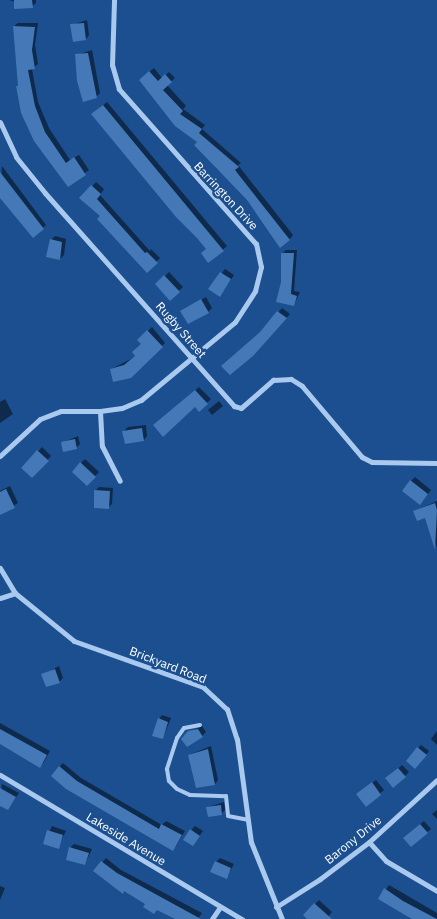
<!DOCTYPE html>
<style>
body{margin:0}
#map{position:relative;width:437px;height:919px;overflow:hidden;background:#1b4f8f;font-family:"IBM Plex Sans",sans-serif}
div>[style]{position:absolute}
.shadow>*{inset:0;background:#0007}
.building>*{inset:0;background:#4478b7}
.service>*{height:4px;margin:-2px;padding:0 2px;transform-origin:2px;border-radius:2px;background:#a9c9ee}
.minor>*{height:5px;margin:-2.5px;padding:0 2.5px;transform-origin:2.5px;border-radius:2.5px;background:#a9c9ee}
span{translate:-50% -50%;white-space:nowrap;text-align:center;line-height:1.15;-webkit-text-stroke:5px #1b4f8f;paint-order:stroke}
.street-label{font-size:12px;color:#fff}
</style>
<div id="map">
<div class="shadow">
<i style="clip-path:polygon(9px 0,36px 0,36px 3px,32px 6px)"></i>
<i style="clip-path:polygon(87px 20px,89px 35px,86px 39px,72px 25px)"></i>
<i style="clip-path:polygon(18px 23px,38px 23px,35px 45px,38px 64px,32px 69px,38px 102px,49px 128px,70px 160px,79px 155px,89px 170px,68px 185px,17px 87px,19px 84px,14px 26px)"></i>
<i style="clip-path:polygon(92px 50px,100px 93px,96px 97px,77px 55px)"></i>
<i style="clip-path:polygon(154px 68px,162px 78px,169px 72px,175px 78px,167px 85px,186px 106px,183px 109px,205px 125px,202px 129px,241px 163px,238px 165px,293px 235px,290px 239px,280px 246px,248px 199px,215px 167px,217px 165px,199px 141px,144px 76px)"></i>
<i style="clip-path:polygon(107px 102px,227px 246px,209px 261px,207px 248px,97px 110px)"></i>
<i style="clip-path:polygon(2px 166px,46px 225px,43px 228px,0 196px)"></i>
<i style="clip-path:polygon(96px 182px,104px 189px,100px 195px,150px 251px,151px 249px,160px 258px,147px 271px,101px 216px,81px 198px)"></i>
<i style="clip-path:polygon(55px 236px,66px 239px,64px 255px,60px 259px,51px 240px)"></i>
<i style="clip-path:polygon(286px 250px,297px 250px,294px 291px,300px 292px,294px 305px,282px 282px,282px 254px)"></i>
<i style="clip-path:polygon(225px 269px,234px 275px,223px 291px,210px 289px)"></i>
<i style="clip-path:polygon(169px 272px,183px 287px,170px 299px,157px 284px)"></i>
<i style="clip-path:polygon(206px 297px,212px 308px,208px 312px,182px 311px)"></i>
<i style="clip-path:polygon(282px 308px,290px 314px,257px 351px,263px 331px)"></i>
<i style="clip-path:polygon(152px 327px,165px 343px,131px 377px,111px 369px,137px 356px,142px 344px,138px 340px)"></i>
<i style="clip-path:polygon(199px 387px,211px 399px,199px 410px,195px 405px,159px 422px)"></i>
<i style="clip-path:polygon(5px 399px,13px 414px,0 423px,0 402px)"></i>
<i style="clip-path:polygon(219px 401px,223px 406px,212px 415px,208px 410px)"></i>
<i style="clip-path:polygon(146px 425px,147px 436px,144px 440px,124px 431px,128px 427px)"></i>
<i style="clip-path:polygon(78px 436px,80px 444px,76px 448px,62px 443px)"></i>
<i style="clip-path:polygon(42px 447px,51px 456px,32px 476px,23px 468px)"></i>
<i style="clip-path:polygon(85px 459px,99px 472px,87px 484px,73px 471px)"></i>
<i style="clip-path:polygon(415px 477px,431px 490px,424px 499px,411px 481px)"></i>
<i style="clip-path:polygon(10px 486px,18px 503px,0 513px,0 491px)"></i>
<i style="clip-path:polygon(99px 487px,113px 488px,112px 504px,109px 507px,95px 491px)"></i>
<i style="clip-path:polygon(437px 501px,437px 548px,426px 517px,415px 511px)"></i>
<i style="clip-path:polygon(59px 666px,63px 678px,59px 682px,43px 675px)"></i>
<i style="clip-path:polygon(162px 715px,171px 718px,163px 738px,159px 719px)"></i>
<i style="clip-path:polygon(0 723px,50px 751px,44px 762px,40px 766px,0 742px)"></i>
<i style="clip-path:polygon(202px 726px,206px 732px,202px 736px,186px 734px)"></i>
<i style="clip-path:polygon(437px 731px,437px 745px,431px 739px)"></i>
<i style="clip-path:polygon(421px 745px,429px 751px,419px 764px,418px 748px)"></i>
<i style="clip-path:polygon(211px 746px,218px 780px,215px 784px,189px 755px)"></i>
<i style="clip-path:polygon(63px 763px,81px 778px,162px 825px,166px 821px,185px 831px,176px 846px,172px 850px,53px 774px)"></i>
<i style="clip-path:polygon(402px 765px,409px 772px,405px 776px,391px 775px)"></i>
<i style="clip-path:polygon(376px 780px,384px 790px,366px 805px,360px 792px)"></i>
<i style="clip-path:polygon(2px 784px,19px 793px,8px 809px,0 804px)"></i>
<i style="clip-path:polygon(224px 802px,225px 810px,222px 813px,208px 807px)"></i>
<i style="clip-path:polygon(437px 810px,437px 819px,432px 814px)"></i>
<i style="clip-path:polygon(424px 821px,431px 829px,427px 832px,408px 834px)"></i>
<i style="clip-path:polygon(52px 826px,66px 831px,58px 847px,44px 843px)"></i>
<i style="clip-path:polygon(195px 826px,203px 831px,193px 845px,191px 830px)"></i>
<i style="clip-path:polygon(74px 844px,92px 849px,85px 864px,70px 848px)"></i>
<i style="clip-path:polygon(106px 858px,121px 870px,202px 913px,198px 919px,176px 919px,147px 904px,95px 871px)"></i>
<i style="clip-path:polygon(220px 858px,234px 864px,227px 877px,216px 862px)"></i>
<i style="clip-path:polygon(389px 885px,437px 913px,437px 919px,414px 919px,380px 899px)"></i>
<i style="clip-path:polygon(0 886px,5px 888px,0 900px)"></i>
<i style="clip-path:polygon(319px 900px,332px 912px,326px 919px,309px 919px,305px 915px)"></i>
</div>
<div class="building">
<i style="clip-path:polygon(14px 0,32px 0,33px 8px,14px 9px)"></i>
<i style="clip-path:polygon(84px 23px,86px 40px,73px 42px,70px 24px)"></i>
<i style="clip-path:polygon(13px 26px,35px 27px,32px 50px,35px 69px,28px 70px,35px 106px,45px 132px,66px 163px,74px 157px,86px 175px,68px 187px,34px 141px,21px 113px,16px 86px,18px 86px)"></i>
<i style="clip-path:polygon(88px 53px,97px 98px,83px 102px,77px 81px,75px 54px)"></i>
<i style="clip-path:polygon(149px 71px,158px 81px,165px 74px,172px 82px,163px 90px,183px 111px,180px 114px,202px 129px,199px 133px,239px 167px,235px 170px,290px 240px,280px 248px,247px 200px,194px 145px,197px 142px,175px 126px,139px 80px)"></i>
<i style="clip-path:polygon(103px 105px,224px 251px,208px 263px,201px 253px,206px 249px,197px 238px,176px 217px,91px 114px)"></i>
<i style="clip-path:polygon(0 172px,44px 229px,33px 238px,0 198px)"></i>
<i style="clip-path:polygon(91px 185px,101px 194px,97px 199px,145px 253px,147px 252px,158px 263px,147px 273px,97px 219px,100px 216px,79px 198px)"></i>
<i style="clip-path:polygon(50px 239px,62px 242px,60px 260px,46px 257px)"></i>
<i style="clip-path:polygon(281px 253px,294px 253px,291px 294px,297px 296px,294px 306px,276px 302px,281px 282px)"></i>
<i style="clip-path:polygon(220px 272px,231px 279px,220px 297px,208px 289px)"></i>
<i style="clip-path:polygon(164px 275px,180px 292px,170px 301px,155px 284px)"></i>
<i style="clip-path:polygon(201px 299px,209px 313px,188px 324px,180px 311px)"></i>
<i style="clip-path:polygon(277px 311px,287px 318px,253px 356px,230px 375px,221px 366px,260px 332px)"></i>
<i style="clip-path:polygon(147px 330px,163px 347px,131px 378px,113px 382px,110px 369px,124px 365px,135px 356px,132px 352px,141px 344px,137px 340px)"></i>
<i style="clip-path:polygon(195px 390px,208px 404px,199px 412px,195px 407px,163px 437px,153px 425px)"></i>
<i style="clip-path:polygon(142px 428px,144px 441px,125px 444px,122px 431px)"></i>
<i style="clip-path:polygon(75px 439px,77px 449px,63px 452px,61px 442px)"></i>
<i style="clip-path:polygon(37px 450px,49px 461px,32px 478px,21px 468px)"></i>
<i style="clip-path:polygon(80px 462px,96px 477px,87px 486px,72px 472px)"></i>
<i style="clip-path:polygon(410px 480px,428px 494px,420px 505px,402px 491px)"></i>
<i style="clip-path:polygon(6px 489px,15px 508px,0 515px,0 492px)"></i>
<i style="clip-path:polygon(94px 490px,110px 491px,109px 509px,94px 508px)"></i>
<i style="clip-path:polygon(435px 503px,437px 510px,435px 550px,425px 518px,417px 521px,413px 511px)"></i>
<i style="clip-path:polygon(55px 669px,60px 683px,46px 687px,41px 674px)"></i>
<i style="clip-path:polygon(158px 718px,168px 722px,163px 739px,152px 736px)"></i>
<i style="clip-path:polygon(0 729px,47px 755px,40px 768px,0 744px)"></i>
<i style="clip-path:polygon(198px 729px,203px 737px,187px 747px,181px 739px,188px 731px)"></i>
<i style="clip-path:polygon(417px 747px,427px 755px,415px 769px,406px 761px)"></i>
<i style="clip-path:polygon(208px 749px,215px 785px,196px 788px,188px 755px)"></i>
<i style="clip-path:polygon(59px 766px,77px 781px,159px 829px,161px 824px,182px 835px,173px 851px,66px 789px,51px 776px)"></i>
<i style="clip-path:polygon(398px 768px,406px 777px,393px 788px,385px 778px)"></i>
<i style="clip-path:polygon(372px 782px,381px 795px,366px 807px,356px 794px)"></i>
<i style="clip-path:polygon(0 788px,16px 797px,8px 810px,0 806px)"></i>
<i style="clip-path:polygon(221px 805px,222px 815px,208px 817px,206px 807px)"></i>
<i style="clip-path:polygon(420px 824px,428px 833px,411px 847px,403px 838px)"></i>
<i style="clip-path:polygon(190px 829px,200px 836px,193px 846px,183px 840px)"></i>
<i style="clip-path:polygon(47px 830px,63px 835px,59px 849px,43px 844px)"></i>
<i style="clip-path:polygon(69px 847px,89px 853px,85px 865px,66px 860px)"></i>
<i style="clip-path:polygon(101px 861px,117px 873px,201px 919px,175px 919px,157px 910px,154px 914px,143px 907px,145px 904px,124px 891px,123px 894px,93px 871px)"></i>
<i style="clip-path:polygon(215px 861px,231px 868px,227px 879px,210px 872px)"></i>
<i style="clip-path:polygon(384px 888px,403px 901px,437px 919px,412px 919px,405px 915px,378px 899px)"></i>
<i style="clip-path:polygon(314px 903px,332px 919px,307px 919px,303px 915px)"></i>
</div>
<div class="service">
<i style="left:200px;top:725px;width:16px;rotate:169deg"></i>
<i style="left:184px;top:728px;width:12px;rotate:125deg"></i>
<i style="left:177px;top:738px;width:33px;rotate:108deg"></i>
<i style="left:167px;top:769px;width:12px;rotate:81deg"></i>
<i style="left:169px;top:781px;width:11px;rotate:45deg"></i>
<i style="left:177px;top:789px;width:14px;rotate:25deg"></i>
<i style="left:190px;top:795px;width:36px;rotate:2deg"></i>
<i style="left:226px;top:796px;width:20px;rotate:84deg"></i>
<i style="left:228px;top:816px;width:20px;rotate:11deg"></i>
</div>
<div class="minor">
<i style="left:0;top:122px;width:38px;rotate:65deg"></i>
<i style="left:16px;top:157px;width:46px;rotate:51.1deg"></i>
<i style="left:45px;top:193px;width:285px;rotate:48.4deg"></i>
<i style="left:234px;top:406px;width:7px;rotate:16deg"></i>
<i style="left:241px;top:408px;width:43px;rotate:-41.2deg"></i>
<i style="left:273px;top:380px;width:18px;rotate:-3deg"></i>
<i style="left:291px;top:379px;width:13px;rotate:32deg"></i>
<i style="left:302px;top:386px;width:93px;rotate:49.8deg"></i>
<i style="left:362px;top:457px;width:11px;rotate:27deg"></i>
<i style="left:372px;top:462px;width:65px;rotate:0.9deg"></i>
<i style="left:100px;top:411px;width:35px;rotate:87deg"></i>
<i style="left:102px;top:446px;width:39px;rotate:63deg"></i>
<i style="left:0;top:456px;width:54px;rotate:-42.8deg"></i>
<i style="left:40px;top:419px;width:22px;rotate:-21deg"></i>
<i style="left:61px;top:411px;width:39px"></i>
<i style="left:100px;top:411px;width:22px;rotate:-8deg"></i>
<i style="left:122px;top:408px;width:21px;rotate:-23deg"></i>
<i style="left:141px;top:400px;width:122px;rotate:-39.7deg"></i>
<i style="left:235px;top:322px;width:37px;rotate:-57deg"></i>
<i style="left:255px;top:291px;width:25px;rotate:-76deg"></i>
<i style="left:261px;top:267px;width:24px;rotate:-102deg"></i>
<i style="left:256px;top:244px;width:207px;rotate:-131.5deg"></i>
<i style="left:119px;top:89px;width:25px;rotate:-106deg"></i>
<i style="left:112px;top:65px;width:65px;rotate:-88.2deg"></i>
<i style="left:0;top:568px;width:29px;rotate:59deg"></i>
<i style="left:15px;top:593px;width:76px;rotate:39.1deg"></i>
<i style="left:74px;top:641px;width:137px;rotate:19.6deg"></i>
<i style="left:203px;top:687px;width:33px;rotate:43deg"></i>
<i style="left:227px;top:709px;width:32px;rotate:72deg"></i>
<i style="left:237px;top:739px;width:104px;rotate:82.3deg"></i>
<i style="left:251px;top:842px;width:83px;rotate:68.1deg"></i>
<i style="left:0;top:598px;width:16px;rotate:-18deg"></i>
<i style="left:0;top:775px;width:282px;rotate:30.8deg"></i>
<i style="left:369px;top:842px;width:25px;rotate:48deg"></i>
<i style="left:386px;top:861px;width:59px;rotate:30.5deg"></i>
<i style="left:276px;top:907px;width:52px;rotate:-32.5deg"></i>
<i style="left:320px;top:879px;width:61px;rotate:-37.1deg"></i>
<i style="left:369px;top:842px;width:92px;rotate:-42.4deg"></i>
<i style="left:212px;top:919px;width:14px;rotate:-56deg"></i>
</div>
<div class="street-label">
<span style="left:226px;top:196px;rotate:47deg">Barrington Drive</span>
<span style="left:181px;top:330px;rotate:49deg">Rugby Street</span>
<span style="left:168px;top:665px;rotate:21deg">Brickyard Road</span>
<span style="left:126px;top:839px;rotate:31deg">Lakeside Avenue</span>
<span style="left:353px;top:840px;rotate:-39deg">Barony Drive</span>
</div>
</div>
